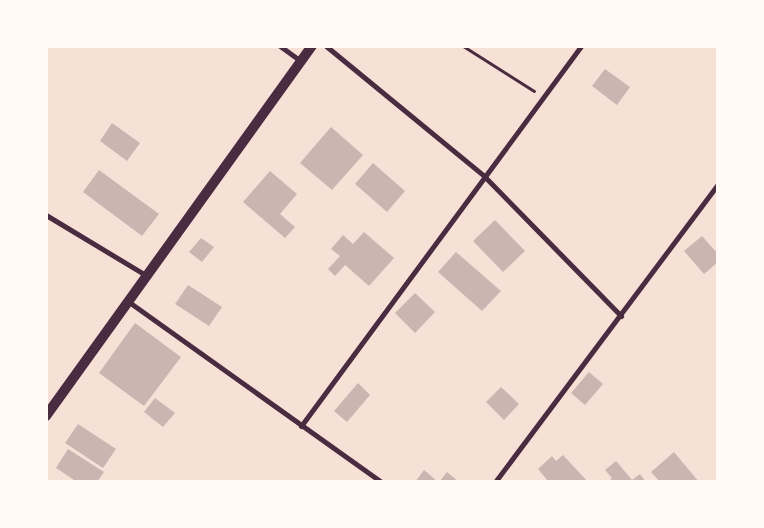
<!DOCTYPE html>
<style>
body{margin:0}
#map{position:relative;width:764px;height:528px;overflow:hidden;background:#f7e1d7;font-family:Karla,sans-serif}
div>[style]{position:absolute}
.building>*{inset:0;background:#ccb4b1}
.path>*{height:3px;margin:-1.5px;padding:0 1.5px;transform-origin:1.5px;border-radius:1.5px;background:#4a2c40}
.minor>*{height:5px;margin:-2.5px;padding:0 2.5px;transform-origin:2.5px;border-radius:2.5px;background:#4a2c40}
.secondary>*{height:10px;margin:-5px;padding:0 5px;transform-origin:5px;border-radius:5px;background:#4a2c40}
span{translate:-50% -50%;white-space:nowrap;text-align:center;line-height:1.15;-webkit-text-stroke:4.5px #fffaf5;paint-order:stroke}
.frame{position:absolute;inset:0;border:48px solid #fffaf5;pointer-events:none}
</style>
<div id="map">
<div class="building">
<i style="clip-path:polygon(605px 69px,630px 87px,617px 105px,592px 86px)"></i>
<i style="clip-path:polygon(112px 123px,140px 143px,127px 161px,100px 141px)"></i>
<i style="clip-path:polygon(331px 127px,363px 155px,332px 190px,300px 163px)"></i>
<i style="clip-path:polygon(373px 163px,405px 191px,387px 212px,355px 184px)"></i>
<i style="clip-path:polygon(99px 170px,159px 214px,142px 236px,83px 192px)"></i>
<i style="clip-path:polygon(270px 171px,297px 194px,280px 214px,295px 227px,285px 238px,243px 202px)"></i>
<i style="clip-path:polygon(495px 220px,525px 251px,503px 272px,473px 241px)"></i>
<i style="clip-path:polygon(364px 232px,394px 258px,369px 286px,345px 265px,335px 276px,328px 269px,340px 256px,331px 249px,343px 235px,353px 244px)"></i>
<i style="clip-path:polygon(702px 236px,718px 254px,718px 262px,704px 274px,684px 251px)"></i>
<i style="clip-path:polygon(201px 238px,214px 247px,202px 262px,189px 252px)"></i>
<i style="clip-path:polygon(456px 252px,501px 291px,482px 311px,438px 272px)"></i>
<i style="clip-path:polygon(188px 285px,222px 307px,209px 326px,175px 304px)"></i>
<i style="clip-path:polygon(415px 293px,435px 312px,415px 333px,395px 313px)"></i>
<i style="clip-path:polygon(135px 323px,181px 357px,144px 406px,99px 373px)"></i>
<i style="clip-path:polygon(589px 372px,603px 384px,585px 405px,571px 393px)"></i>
<i style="clip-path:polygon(358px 383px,370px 395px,347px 422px,334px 411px)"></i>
<i style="clip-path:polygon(501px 387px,519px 404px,504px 420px,486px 402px)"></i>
<i style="clip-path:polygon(155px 398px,175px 413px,163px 427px,144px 412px)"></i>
<i style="clip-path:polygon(78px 424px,116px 449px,103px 468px,65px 443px)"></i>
<i style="clip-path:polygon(68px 449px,104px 472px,97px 482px,77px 482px,56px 468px)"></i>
<i style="clip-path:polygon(674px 452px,699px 482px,660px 482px,651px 472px)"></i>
<i style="clip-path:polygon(563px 455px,588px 482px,549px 482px,538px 469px,552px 456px,556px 461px)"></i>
<i style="clip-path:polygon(616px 461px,632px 480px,640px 474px,646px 482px,608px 482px,612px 478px,605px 470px)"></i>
<i style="clip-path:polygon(424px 470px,438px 482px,415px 482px)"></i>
<i style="clip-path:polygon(447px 472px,459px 482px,439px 482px)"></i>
</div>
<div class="path">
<i style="left:463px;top:46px;width:84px;rotate:32.4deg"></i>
</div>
<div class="minor">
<i style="left:280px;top:46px;width:26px;rotate:36deg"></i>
<i style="left:326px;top:46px;width:205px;rotate:39.4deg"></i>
<i style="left:484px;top:176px;width:196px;rotate:45.6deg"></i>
<i style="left:46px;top:215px;width:118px;rotate:31.1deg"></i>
<i style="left:129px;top:302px;width:310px;rotate:35.5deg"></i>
<i style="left:301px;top:426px;width:472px;rotate:-53.6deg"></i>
<i style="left:495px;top:482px;width:372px;rotate:-53.2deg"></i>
</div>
<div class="secondary">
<i style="left:46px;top:416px;width:456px;rotate:-54.3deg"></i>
</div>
<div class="frame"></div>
</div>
